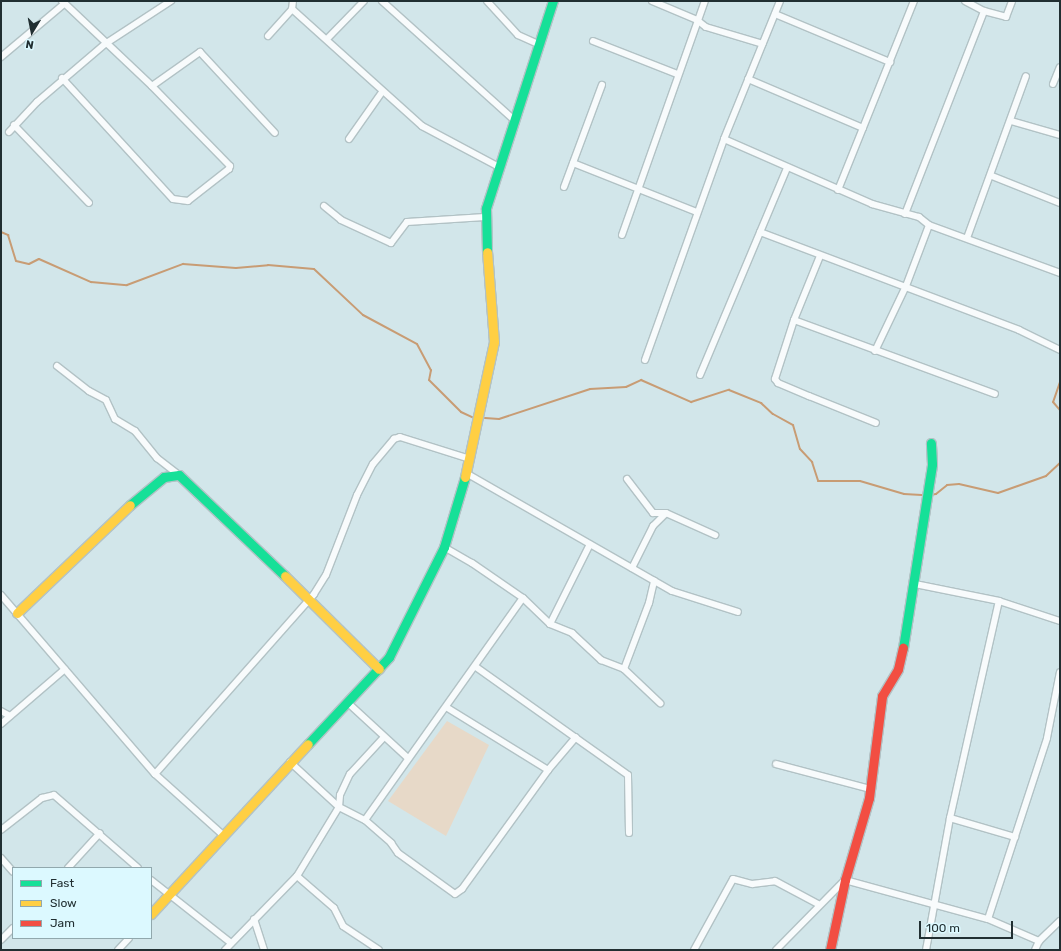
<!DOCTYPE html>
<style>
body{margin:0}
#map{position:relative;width:1061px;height:951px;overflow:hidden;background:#d2e6ea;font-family:Rubik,sans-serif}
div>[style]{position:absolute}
.green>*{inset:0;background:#e7d9c8}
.stream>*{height:2px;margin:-1px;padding:0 1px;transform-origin:1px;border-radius:1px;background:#c89c74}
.roads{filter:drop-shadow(1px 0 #b2c2c5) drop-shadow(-1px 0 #b2c2c5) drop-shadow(0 1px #b2c2c5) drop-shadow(0 -1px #b2c2c5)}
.street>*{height:6px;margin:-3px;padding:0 3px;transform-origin:3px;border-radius:3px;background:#f8fbfc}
.fast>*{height:9px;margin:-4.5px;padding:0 4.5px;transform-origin:4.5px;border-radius:4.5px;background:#16e098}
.slow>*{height:9px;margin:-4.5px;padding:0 4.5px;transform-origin:4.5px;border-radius:4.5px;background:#ffcf43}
.jam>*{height:9px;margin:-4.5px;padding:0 4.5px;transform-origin:4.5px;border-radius:4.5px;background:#f24e42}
span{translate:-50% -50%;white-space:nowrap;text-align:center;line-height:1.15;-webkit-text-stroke:4px #dcf9ff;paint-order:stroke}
.frame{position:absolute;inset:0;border:2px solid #212f32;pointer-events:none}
.legend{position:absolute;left:12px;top:867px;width:140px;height:72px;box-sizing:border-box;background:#dcf9ff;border:1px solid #91a8ad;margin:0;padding:5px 7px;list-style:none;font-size:12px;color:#212f32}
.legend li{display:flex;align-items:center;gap:8px;height:20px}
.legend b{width:20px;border:1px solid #91a8ad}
.north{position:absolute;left:12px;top:12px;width:40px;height:40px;-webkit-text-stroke:3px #dcf9ff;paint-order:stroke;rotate:190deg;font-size:11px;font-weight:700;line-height:16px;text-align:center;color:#212f32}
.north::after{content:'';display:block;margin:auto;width:14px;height:18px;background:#212f32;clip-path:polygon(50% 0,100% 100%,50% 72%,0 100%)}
.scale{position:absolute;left:919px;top:921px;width:94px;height:18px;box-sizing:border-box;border:2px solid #212f32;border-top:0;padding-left:5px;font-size:12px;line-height:14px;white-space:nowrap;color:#212f32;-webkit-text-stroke:3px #dcf9ff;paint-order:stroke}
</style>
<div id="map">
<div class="green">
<i style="clip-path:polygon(447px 721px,489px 745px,446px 836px,388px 801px)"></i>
</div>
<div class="stream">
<i style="left:1px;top:232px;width:8px;rotate:23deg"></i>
<i style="left:8px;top:235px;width:27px;rotate:73deg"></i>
<i style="left:16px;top:261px;width:13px;rotate:13deg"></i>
<i style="left:29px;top:264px;width:11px;rotate:-27deg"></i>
<i style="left:39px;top:259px;width:57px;rotate:23.9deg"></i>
<i style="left:91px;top:282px;width:36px;rotate:5deg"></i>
<i style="left:127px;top:285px;width:60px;rotate:-20.6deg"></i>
<i style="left:183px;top:264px;width:53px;rotate:4.3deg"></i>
<i style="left:236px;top:268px;width:32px;rotate:-5deg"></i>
<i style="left:268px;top:265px;width:46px;rotate:5deg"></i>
<i style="left:314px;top:269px;width:67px;rotate:43.2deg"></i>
<i style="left:363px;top:315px;width:61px;rotate:28.2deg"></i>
<i style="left:417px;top:344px;width:30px;rotate:62deg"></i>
<i style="left:431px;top:370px;width:10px;rotate:101deg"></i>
<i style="left:429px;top:380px;width:45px;rotate:45deg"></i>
<i style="left:461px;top:412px;width:14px;rotate:25deg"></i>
<i style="left:1060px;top:382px;width:21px;rotate:109deg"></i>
<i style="left:1053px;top:402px;width:11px;rotate:49deg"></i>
<i style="left:485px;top:418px;width:14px;rotate:4deg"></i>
<i style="left:499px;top:419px;width:96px;rotate:-18.2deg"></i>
<i style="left:590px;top:389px;width:36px;rotate:-3deg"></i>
<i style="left:626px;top:387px;width:17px;rotate:-25deg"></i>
<i style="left:641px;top:380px;width:55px;rotate:23.7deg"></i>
<i style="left:691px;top:402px;width:40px;rotate:-18deg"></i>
<i style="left:729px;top:390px;width:35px;rotate:22deg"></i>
<i style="left:761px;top:403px;width:16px;rotate:43deg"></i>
<i style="left:773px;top:414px;width:23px;rotate:29deg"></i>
<i style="left:793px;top:425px;width:25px;rotate:74deg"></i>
<i style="left:800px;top:449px;width:18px;rotate:47deg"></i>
<i style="left:812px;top:462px;width:20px;rotate:72deg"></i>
<i style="left:818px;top:481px;width:42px"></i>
<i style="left:860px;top:481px;width:46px;rotate:16.5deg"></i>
<i style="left:904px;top:494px;width:22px;rotate:3deg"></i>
<i style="left:930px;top:495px;width:6px;rotate:-9deg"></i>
<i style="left:936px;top:494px;width:14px;rotate:-39deg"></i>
<i style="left:947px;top:485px;width:12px;rotate:-5deg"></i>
<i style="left:959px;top:484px;width:40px;rotate:13deg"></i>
<i style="left:998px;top:493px;width:51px;rotate:-19.5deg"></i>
<i style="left:1046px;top:476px;width:19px;rotate:-43deg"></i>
</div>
<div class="roads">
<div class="street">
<i style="left:382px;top:1px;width:176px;rotate:42deg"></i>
<i style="left:487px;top:1px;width:46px;rotate:47.6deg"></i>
<i style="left:518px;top:35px;width:22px;rotate:24deg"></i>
<i style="left:652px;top:1px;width:49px;rotate:22.9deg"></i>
<i style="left:697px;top:20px;width:11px;rotate:38deg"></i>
<i style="left:706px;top:27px;width:59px;rotate:16.6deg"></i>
<i style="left:965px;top:1px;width:21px;rotate:28deg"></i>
<i style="left:984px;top:11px;width:23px;rotate:15deg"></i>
<i style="left:1006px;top:17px;width:17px;rotate:-69deg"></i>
<i style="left:292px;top:9px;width:175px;rotate:42deg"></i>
<i style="left:422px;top:126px;width:87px;rotate:28deg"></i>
<i style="left:775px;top:14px;width:125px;rotate:22.7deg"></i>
<i style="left:268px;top:36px;width:36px;rotate:-48deg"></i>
<i style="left:292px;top:9px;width:8px;rotate:-83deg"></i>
<i style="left:327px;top:39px;width:53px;rotate:-45.8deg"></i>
<i style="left:593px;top:41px;width:90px;rotate:21.4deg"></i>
<i style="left:1px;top:57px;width:82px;rotate:-40.1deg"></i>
<i style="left:62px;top:78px;width:164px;rotate:47.5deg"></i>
<i style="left:173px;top:199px;width:15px;rotate:8deg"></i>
<i style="left:188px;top:201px;width:52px;rotate:-38deg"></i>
<i style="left:229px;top:169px;width:3px;rotate:-72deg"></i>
<i style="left:230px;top:166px;width:112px;rotate:-134.3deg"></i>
<i style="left:152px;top:86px;width:124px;rotate:-136.6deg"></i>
<i style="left:748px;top:79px;width:125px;rotate:23.1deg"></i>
<i style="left:1053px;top:84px;width:18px;rotate:-68deg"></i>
<i style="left:152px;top:86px;width:59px;rotate:-35.3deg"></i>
<i style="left:200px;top:52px;width:110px;rotate:47.2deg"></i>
<i style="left:1011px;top:121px;width:51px;rotate:15.9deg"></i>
<i style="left:14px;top:125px;width:108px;rotate:46.1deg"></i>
<i style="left:9px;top:132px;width:41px;rotate:-47deg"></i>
<i style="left:37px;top:102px;width:89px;rotate:-40.5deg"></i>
<i style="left:105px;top:44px;width:79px;rotate:-33.1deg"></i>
<i style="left:349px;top:139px;width:57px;rotate:-54.9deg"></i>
<i style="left:724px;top:139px;width:162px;rotate:23.7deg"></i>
<i style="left:872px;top:204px;width:49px;rotate:15.5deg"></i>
<i style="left:919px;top:217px;width:13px;rotate:39deg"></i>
<i style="left:929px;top:225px;width:140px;rotate:20.1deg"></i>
<i style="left:573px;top:163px;width:133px;rotate:21.6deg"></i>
<i style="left:992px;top:176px;width:73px;rotate:21.7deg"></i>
<i style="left:564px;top:187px;width:109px;rotate:-69.6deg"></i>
<i style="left:838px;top:190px;width:204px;rotate:-68.1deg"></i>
<i style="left:324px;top:206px;width:22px;rotate:39deg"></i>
<i style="left:341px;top:220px;width:55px;rotate:24.7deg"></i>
<i style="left:391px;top:243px;width:26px;rotate:-53deg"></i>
<i style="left:407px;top:222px;width:78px;rotate:-3.7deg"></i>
<i style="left:905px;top:214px;width:218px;rotate:-68.7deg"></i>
<i style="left:760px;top:232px;width:277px;rotate:20.7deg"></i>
<i style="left:1019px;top:330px;width:46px;rotate:26deg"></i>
<i style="left:622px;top:235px;width:248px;rotate:-70.5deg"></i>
<i style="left:967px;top:238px;width:172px;rotate:-70deg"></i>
<i style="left:820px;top:256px;width:69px;rotate:112.1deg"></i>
<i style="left:794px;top:320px;width:62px;rotate:107.9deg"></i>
<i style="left:775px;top:379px;width:5px;rotate:53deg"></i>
<i style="left:778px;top:383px;width:34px;rotate:23deg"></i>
<i style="left:809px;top:396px;width:72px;rotate:21.9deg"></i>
<i style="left:794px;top:320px;width:214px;rotate:20.2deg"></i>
<i style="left:875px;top:351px;width:72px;rotate:-64.5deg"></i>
<i style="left:906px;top:286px;width:65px;rotate:-69.3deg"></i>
<i style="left:645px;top:360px;width:235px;rotate:-70.3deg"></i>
<i style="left:724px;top:139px;width:149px;rotate:-67.9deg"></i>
<i style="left:57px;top:366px;width:41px;rotate:38deg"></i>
<i style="left:89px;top:391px;width:19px;rotate:28deg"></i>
<i style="left:106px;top:400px;width:21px;rotate:65deg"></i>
<i style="left:115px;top:419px;width:23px;rotate:31deg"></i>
<i style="left:135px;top:431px;width:35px;rotate:51deg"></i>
<i style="left:157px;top:458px;width:28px;rotate:38deg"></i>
<i style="left:700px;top:375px;width:225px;rotate:-67.2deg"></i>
<i style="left:466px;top:473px;width:237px;rotate:29.8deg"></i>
<i style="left:672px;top:591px;width:69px;rotate:17.7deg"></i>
<i style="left:627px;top:479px;width:43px;rotate:52.6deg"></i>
<i style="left:653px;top:513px;width:13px"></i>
<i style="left:666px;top:513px;width:54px;rotate:24.2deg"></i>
<i style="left:444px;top:547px;width:32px;rotate:30deg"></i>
<i style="left:472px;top:563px;width:62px;rotate:34.5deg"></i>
<i style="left:523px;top:598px;width:37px;rotate:44deg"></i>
<i style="left:550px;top:624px;width:24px;rotate:22deg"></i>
<i style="left:572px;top:633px;width:40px;rotate:43deg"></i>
<i style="left:601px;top:660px;width:25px;rotate:21deg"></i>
<i style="left:624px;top:669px;width:50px;rotate:43.4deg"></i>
<i style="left:632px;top:568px;width:47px;rotate:-63.4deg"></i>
<i style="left:653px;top:526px;width:18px;rotate:-45deg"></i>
<i style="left:915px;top:584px;width:86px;rotate:11.4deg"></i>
<i style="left:999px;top:601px;width:64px;rotate:18.2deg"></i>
<i style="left:1px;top:595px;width:236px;rotate:49.3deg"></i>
<i style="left:155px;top:774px;width:91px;rotate:41.9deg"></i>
<i style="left:550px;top:624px;width:89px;rotate:-63.4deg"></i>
<i style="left:476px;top:667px;width:186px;rotate:35.4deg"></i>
<i style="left:628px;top:775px;width:58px;rotate:89deg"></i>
<i style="left:624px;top:669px;width:71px;rotate:-69.3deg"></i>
<i style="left:649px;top:603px;width:23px;rotate:-77deg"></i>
<i style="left:347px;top:702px;width:83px;rotate:42.6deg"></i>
<i style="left:446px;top:707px;width:120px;rotate:31.7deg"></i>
<i style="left:1px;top:711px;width:10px;rotate:29deg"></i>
<i style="left:1px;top:724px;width:84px;rotate:-40.7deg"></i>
<i style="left:290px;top:762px;width:67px;rotate:42.6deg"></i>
<i style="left:339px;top:807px;width:29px;rotate:27deg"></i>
<i style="left:365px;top:820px;width:35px;rotate:41deg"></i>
<i style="left:391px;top:843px;width:12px;rotate:55deg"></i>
<i style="left:398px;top:853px;width:70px;rotate:35.7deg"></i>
<i style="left:455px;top:894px;width:9px;rotate:-36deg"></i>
<i style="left:462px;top:889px;width:147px;rotate:-54.1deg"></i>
<i style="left:548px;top:770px;width:43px;rotate:-49.7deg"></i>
<i style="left:776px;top:764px;width:97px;rotate:14.9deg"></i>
<i style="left:155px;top:774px;width:240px;rotate:-48.5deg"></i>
<i style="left:314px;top:594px;width:22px;rotate:-58deg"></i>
<i style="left:326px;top:575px;width:86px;rotate:-68.8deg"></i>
<i style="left:357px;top:495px;width:35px;rotate:-63deg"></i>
<i style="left:373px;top:464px;width:33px;rotate:-50deg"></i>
<i style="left:394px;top:439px;width:6px;rotate:-18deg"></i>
<i style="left:400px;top:437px;width:73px;rotate:17.4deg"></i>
<i style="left:950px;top:818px;width:68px;rotate:16.3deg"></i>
<i style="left:365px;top:820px;width:272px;rotate:-54.6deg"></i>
<i style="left:1px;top:830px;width:52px;rotate:-38deg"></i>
<i style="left:42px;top:798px;width:12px;rotate:-14deg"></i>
<i style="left:54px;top:795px;width:111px;rotate:41deg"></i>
<i style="left:1px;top:858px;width:18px;rotate:49deg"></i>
<i style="left:68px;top:868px;width:47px;rotate:-47.6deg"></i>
<i style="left:297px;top:876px;width:49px;rotate:40.9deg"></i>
<i style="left:334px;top:908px;width:20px;rotate:63deg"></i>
<i style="left:343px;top:926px;width:43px;rotate:33.7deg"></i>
<i style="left:151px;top:880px;width:102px;rotate:38.2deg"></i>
<i style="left:254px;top:919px;width:33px;rotate:72deg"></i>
<i style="left:988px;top:919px;width:190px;rotate:-71.9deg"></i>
<i style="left:1047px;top:738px;width:67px;rotate:-78.9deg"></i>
<i style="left:1px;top:940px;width:17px;rotate:-45deg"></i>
<i style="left:118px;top:950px;width:16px;rotate:-47deg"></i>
<i style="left:225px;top:950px;width:103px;rotate:-45.8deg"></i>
<i style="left:297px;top:876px;width:81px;rotate:-58.7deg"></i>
<i style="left:339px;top:807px;width:12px;rotate:-85deg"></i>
<i style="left:340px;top:795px;width:23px;rotate:-65deg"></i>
<i style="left:350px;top:774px;width:50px;rotate:-47.4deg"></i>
<i style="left:694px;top:950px;width:81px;rotate:-61.2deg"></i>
<i style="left:733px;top:879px;width:20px;rotate:15deg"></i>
<i style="left:752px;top:884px;width:23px;rotate:-7deg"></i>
<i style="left:775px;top:881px;width:49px;rotate:28.1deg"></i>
<i style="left:776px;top:950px;width:98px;rotate:-45.4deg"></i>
<i style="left:845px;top:880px;width:148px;rotate:15.3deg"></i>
<i style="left:988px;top:919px;width:56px;rotate:23.3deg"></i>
<i style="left:926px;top:950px;width:134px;rotate:-79.7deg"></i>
<i style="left:950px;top:818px;width:222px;rotate:-77.3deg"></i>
<i style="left:1035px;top:950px;width:10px;rotate:-66deg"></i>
<i style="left:1039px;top:941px;width:29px;rotate:-44deg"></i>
</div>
<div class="fast">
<i style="left:487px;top:252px;width:44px;rotate:-91.3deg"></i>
<i style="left:486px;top:208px;width:218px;rotate:-72.1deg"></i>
<i style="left:130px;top:505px;width:44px;rotate:-39.5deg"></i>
<i style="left:164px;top:477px;width:15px;rotate:-8deg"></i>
<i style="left:179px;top:475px;width:146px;rotate:43.6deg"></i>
<i style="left:903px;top:648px;width:186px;rotate:-81deg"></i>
<i style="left:932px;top:464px;width:21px;rotate:-93deg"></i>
<i style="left:308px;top:744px;width:119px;rotate:-47deg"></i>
<i style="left:389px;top:657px;width:123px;rotate:-63.4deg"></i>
<i style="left:444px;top:547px;width:73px;rotate:-73.3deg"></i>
</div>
<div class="slow">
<i style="left:465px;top:477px;width:138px;rotate:-77.9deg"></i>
<i style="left:494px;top:342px;width:90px;rotate:-94.4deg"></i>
<i style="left:285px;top:576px;width:132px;rotate:44.7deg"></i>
<i style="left:17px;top:613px;width:156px;rotate:-43.7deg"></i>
<i style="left:151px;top:914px;width:231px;rotate:-47.3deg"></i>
</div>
<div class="jam">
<i style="left:830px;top:950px;width:72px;rotate:-77.9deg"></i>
<i style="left:845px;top:880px;width:85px;rotate:-73.7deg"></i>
<i style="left:869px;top:798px;width:103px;rotate:-82.7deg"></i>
<i style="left:882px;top:696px;width:31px;rotate:-59deg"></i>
<i style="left:898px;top:669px;width:22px;rotate:-77deg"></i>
</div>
</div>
<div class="frame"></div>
<ul class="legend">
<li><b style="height:5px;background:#16e098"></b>Fast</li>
<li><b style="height:5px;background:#ffcf43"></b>Slow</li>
<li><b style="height:5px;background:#f24e42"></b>Jam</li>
</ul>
<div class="north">N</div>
<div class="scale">100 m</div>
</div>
